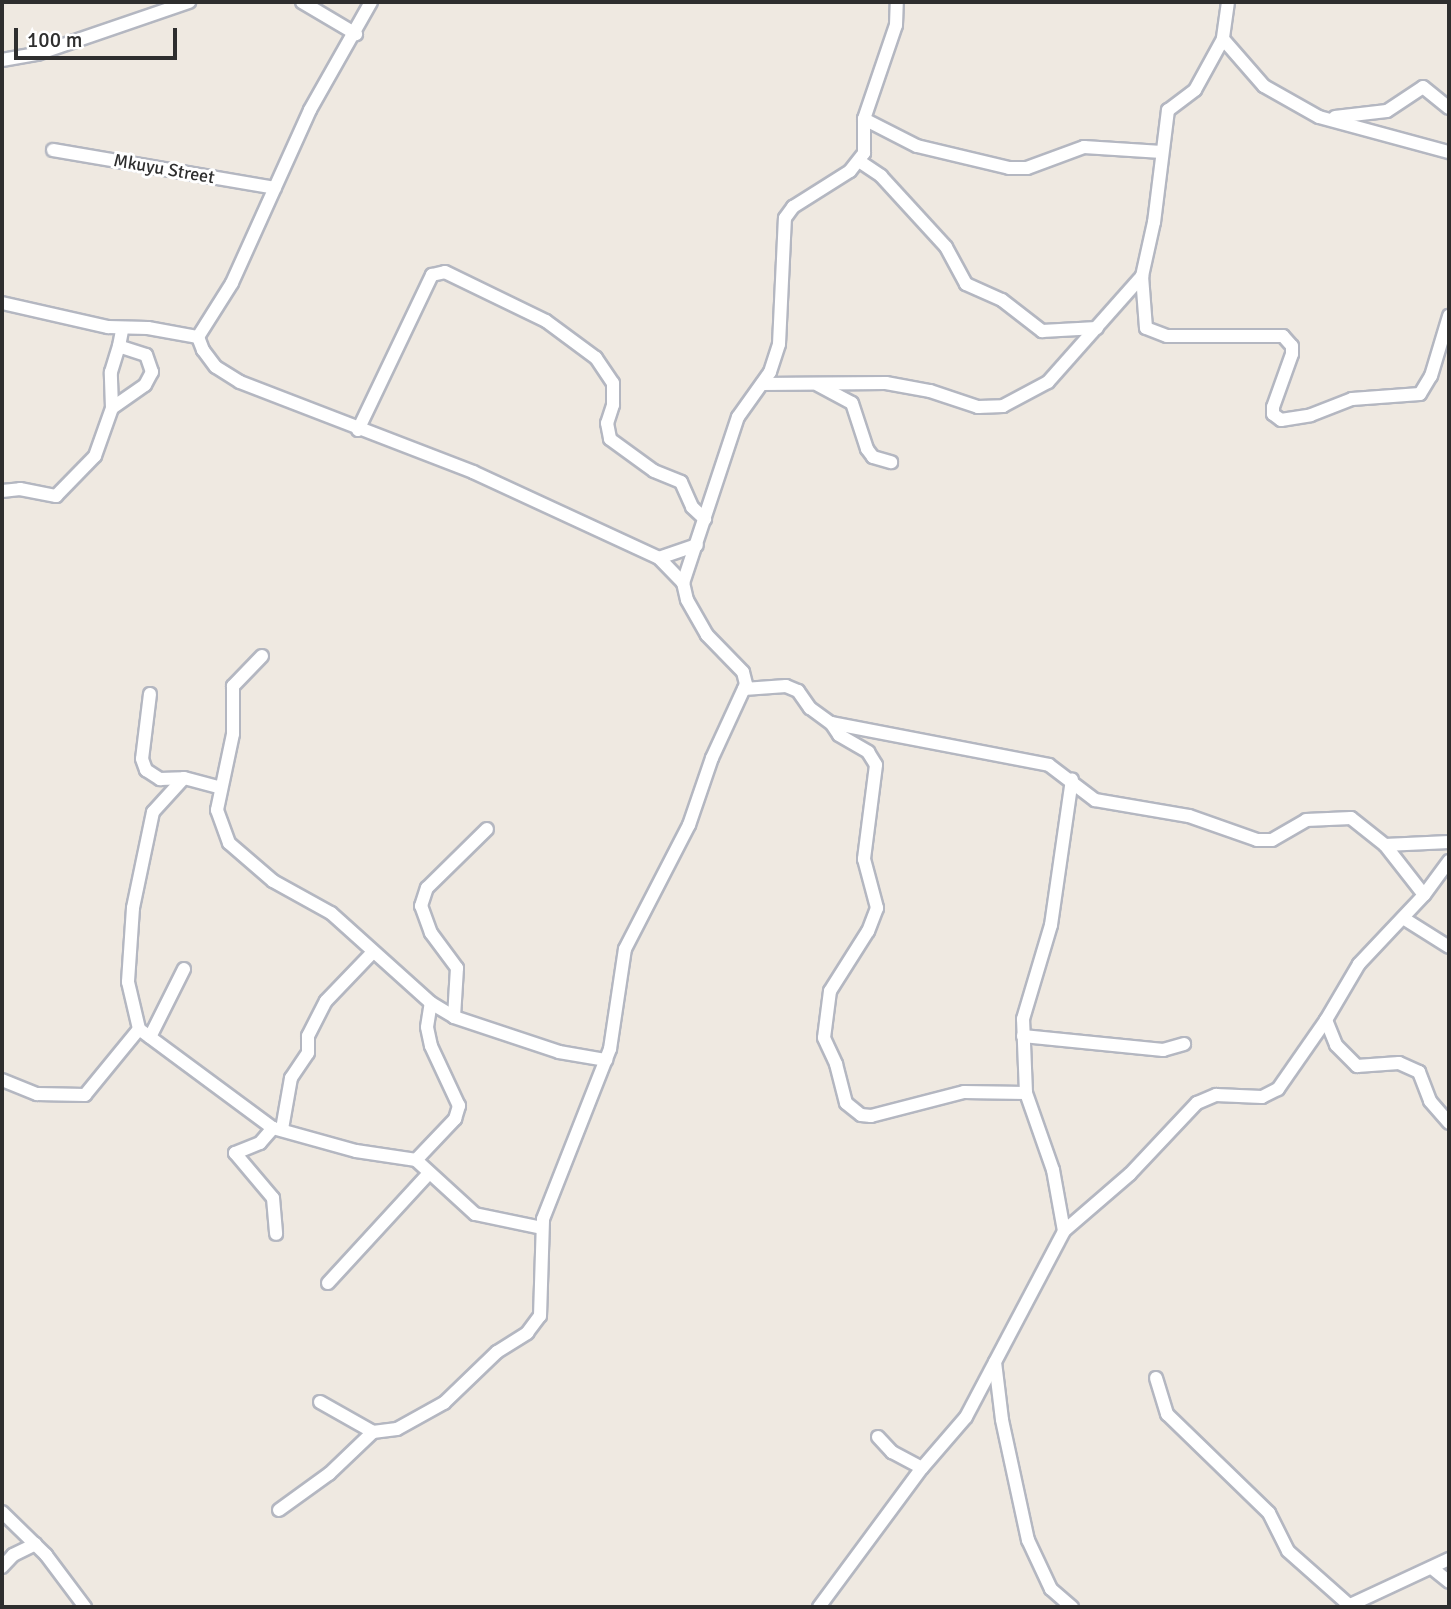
<!DOCTYPE html>
<style>
body{margin:0}
#map{position:relative;width:1451px;height:1609px;overflow:hidden;background:#efe9e1;font-family:Signika,sans-serif}
div>[style]{position:absolute}
.roads{filter:drop-shadow(2px 0 #b4b7c1) drop-shadow(-2px 0 #b4b7c1) drop-shadow(0 2px #b4b7c1) drop-shadow(0 -2px #b4b7c1)}
.minor>*{height:12px;margin:-6px;padding:0 6px;transform-origin:6px;border-radius:6px;background:#fff}
span{translate:-50% -50%;white-space:nowrap;text-align:center;line-height:1.15;-webkit-text-stroke:6px #fff;paint-order:stroke}
.street-label{font-size:18px;color:#2e2e2e}
.frame{position:absolute;inset:0;border:4px solid #2e2e2e;pointer-events:none}
.scale{position:absolute;left:14px;top:28px;width:163px;height:32px;box-sizing:border-box;border:4px solid #2e2e2e;border-top:0;padding-left:9px;font-size:21px;line-height:24px;white-space:nowrap;color:#2e2e2e;-webkit-text-stroke:5px #fff;paint-order:stroke}
</style>
<div id="map">
<div class="roads">
<div class="minor">
<i style="left:302px;top:2px;width:63px;rotate:30.7deg"></i>
<i style="left:371px;top:2px;width:124px;rotate:119.5deg"></i>
<i style="left:310px;top:110px;width:190px;rotate:114.3deg"></i>
<i style="left:232px;top:283px;width:64px;rotate:122.2deg"></i>
<i style="left:198px;top:337px;width:14px;rotate:69deg"></i>
<i style="left:203px;top:350px;width:21px;rotate:53deg"></i>
<i style="left:216px;top:367px;width:28px;rotate:32deg"></i>
<i style="left:240px;top:382px;width:250px;rotate:21.1deg"></i>
<i style="left:473px;top:472px;width:205px;rotate:24.8deg"></i>
<i style="left:659px;top:558px;width:35px;rotate:46deg"></i>
<i style="left:1228px;top:2px;width:37px;rotate:98deg"></i>
<i style="left:1223px;top:39px;width:62px;rotate:48.9deg"></i>
<i style="left:1264px;top:86px;width:63px;rotate:29.4deg"></i>
<i style="left:1319px;top:117px;width:135px;rotate:15.1deg"></i>
<i style="left:1223px;top:39px;width:58px;rotate:118.8deg"></i>
<i style="left:1195px;top:90px;width:34px;rotate:143deg"></i>
<i style="left:1168px;top:110px;width:113px;rotate:97.1deg"></i>
<i style="left:1154px;top:222px;width:55px;rotate:102.5deg"></i>
<i style="left:1142px;top:276px;width:52px;rotate:85.6deg"></i>
<i style="left:1146px;top:328px;width:22px;rotate:21deg"></i>
<i style="left:1167px;top:336px;width:116px"></i>
<i style="left:1283px;top:336px;width:13px;rotate:48deg"></i>
<i style="left:1292px;top:346px;width:8px;rotate:90deg"></i>
<i style="left:1292px;top:354px;width:56px;rotate:109.7deg"></i>
<i style="left:1273px;top:407px;width:7px;rotate:90deg"></i>
<i style="left:1273px;top:414px;width:10px;rotate:37deg"></i>
<i style="left:1281px;top:420px;width:30px;rotate:-9deg"></i>
<i style="left:1311px;top:415px;width:44px;rotate:-21.3deg"></i>
<i style="left:1352px;top:399px;width:68px;rotate:-4.2deg"></i>
<i style="left:1420px;top:394px;width:21px;rotate:-59deg"></i>
<i style="left:1431px;top:376px;width:63px;rotate:-73.3deg"></i>
<i style="left:2px;top:60px;width:36px;rotate:-10deg"></i>
<i style="left:37px;top:54px;width:161px;rotate:-18.9deg"></i>
<i style="left:1335px;top:117px;width:52px;rotate:-6.6deg"></i>
<i style="left:1387px;top:111px;width:43px;rotate:-33.7deg"></i>
<i style="left:1423px;top:87px;width:33px;rotate:39deg"></i>
<i style="left:864px;top:119px;width:59px;rotate:27deg"></i>
<i style="left:917px;top:146px;width:95px;rotate:13.4deg"></i>
<i style="left:1009px;top:168px;width:18px"></i>
<i style="left:1027px;top:168px;width:61px;rotate:-20.2deg"></i>
<i style="left:1084px;top:147px;width:78px;rotate:3.7deg"></i>
<i style="left:53px;top:150px;width:225px;rotate:9.7deg"></i>
<i style="left:859px;top:161px;width:27px;rotate:34deg"></i>
<i style="left:881px;top:176px;width:96px;rotate:47.5deg"></i>
<i style="left:946px;top:247px;width:42px;rotate:61.6deg"></i>
<i style="left:966px;top:284px;width:39px;rotate:24deg"></i>
<i style="left:1002px;top:300px;width:51px;rotate:37.8deg"></i>
<i style="left:1042px;top:331px;width:55px;rotate:-3.1deg"></i>
<i style="left:2px;top:303px;width:109px;rotate:12.8deg"></i>
<i style="left:108px;top:327px;width:40px;rotate:1.4deg"></i>
<i style="left:148px;top:328px;width:51px;rotate:10.2deg"></i>
<i style="left:762px;top:384px;width:124px;rotate:-0.5deg"></i>
<i style="left:886px;top:383px;width:45px;rotate:10.3deg"></i>
<i style="left:930px;top:391px;width:51px;rotate:18.4deg"></i>
<i style="left:978px;top:407px;width:25px;rotate:-2deg"></i>
<i style="left:1003px;top:406px;width:51px;rotate:-28.1deg"></i>
<i style="left:1048px;top:382px;width:142px;rotate:-48.4deg"></i>
<i style="left:818px;top:385px;width:38px;rotate:28deg"></i>
<i style="left:852px;top:403px;width:48px;rotate:71.9deg"></i>
<i style="left:867px;top:449px;width:10px;rotate:53deg"></i>
<i style="left:873px;top:457px;width:19px;rotate:16deg"></i>
<i style="left:112px;top:408px;width:36px;rotate:-92deg"></i>
<i style="left:111px;top:372px;width:27px;rotate:-73deg"></i>
<i style="left:358px;top:430px;width:172px;rotate:-64.5deg"></i>
<i style="left:432px;top:275px;width:13px;rotate:-13deg"></i>
<i style="left:445px;top:272px;width:112px;rotate:25.9deg"></i>
<i style="left:546px;top:321px;width:62px;rotate:36.5deg"></i>
<i style="left:596px;top:358px;width:30px;rotate:56deg"></i>
<i style="left:613px;top:383px;width:22px;rotate:90deg"></i>
<i style="left:613px;top:405px;width:19px;rotate:108deg"></i>
<i style="left:607px;top:423px;width:16px;rotate:79deg"></i>
<i style="left:610px;top:439px;width:54px;rotate:36deg"></i>
<i style="left:654px;top:471px;width:29px;rotate:22deg"></i>
<i style="left:681px;top:482px;width:27px;rotate:66deg"></i>
<i style="left:692px;top:507px;width:18px;rotate:43deg"></i>
<i style="left:2px;top:491px;width:18px;rotate:-6deg"></i>
<i style="left:20px;top:489px;width:37px;rotate:11deg"></i>
<i style="left:56px;top:496px;width:56px;rotate:-45.7deg"></i>
<i style="left:95px;top:456px;width:51px;rotate:-70.5deg"></i>
<i style="left:112px;top:408px;width:40px;rotate:-34.9deg"></i>
<i style="left:145px;top:385px;width:15px;rotate:-62deg"></i>
<i style="left:152px;top:372px;width:18px;rotate:-109deg"></i>
<i style="left:146px;top:355px;width:28px;rotate:-162deg"></i>
<i style="left:119px;top:346px;width:16px;rotate:-79deg"></i>
<i style="left:659px;top:558px;width:40px;rotate:-18.9deg"></i>
<i style="left:262px;top:656px;width:42px;rotate:134deg"></i>
<i style="left:233px;top:686px;width:48px;rotate:90deg"></i>
<i style="left:233px;top:734px;width:78px;rotate:101.9deg"></i>
<i style="left:217px;top:810px;width:35px;rotate:70deg"></i>
<i style="left:229px;top:843px;width:58px;rotate:40.8deg"></i>
<i style="left:273px;top:881px;width:66px;rotate:28.9deg"></i>
<i style="left:331px;top:913px;width:135px;rotate:42deg"></i>
<i style="left:431px;top:1003px;width:27px;rotate:31deg"></i>
<i style="left:454px;top:1017px;width:111px;rotate:18.4deg"></i>
<i style="left:559px;top:1052px;width:48px;rotate:9.7deg"></i>
<i style="left:744px;top:689px;width:42px;rotate:-4.1deg"></i>
<i style="left:786px;top:686px;width:13px;rotate:23deg"></i>
<i style="left:798px;top:691px;width:21px;rotate:55deg"></i>
<i style="left:810px;top:708px;width:26px;rotate:36deg"></i>
<i style="left:831px;top:723px;width:222px;rotate:10.9deg"></i>
<i style="left:1049px;top:765px;width:58px;rotate:37.3deg"></i>
<i style="left:1095px;top:800px;width:95px;rotate:9.7deg"></i>
<i style="left:1189px;top:816px;width:72px;rotate:19.4deg"></i>
<i style="left:1257px;top:840px;width:15px"></i>
<i style="left:1272px;top:840px;width:39px;rotate:-30deg"></i>
<i style="left:1306px;top:820px;width:45px;rotate:-2.5deg"></i>
<i style="left:1351px;top:818px;width:43px;rotate:38.5deg"></i>
<i style="left:1385px;top:845px;width:63px;rotate:52deg"></i>
<i style="left:150px;top:694px;width:65px;rotate:97deg"></i>
<i style="left:142px;top:759px;width:12px;rotate:70deg"></i>
<i style="left:146px;top:770px;width:17px;rotate:33deg"></i>
<i style="left:160px;top:779px;width:23px;rotate:-2deg"></i>
<i style="left:831px;top:723px;width:14px;rotate:56deg"></i>
<i style="left:839px;top:735px;width:34px;rotate:30deg"></i>
<i style="left:868px;top:752px;width:15px;rotate:58deg"></i>
<i style="left:876px;top:765px;width:95px;rotate:97.3deg"></i>
<i style="left:864px;top:859px;width:51px;rotate:75.1deg"></i>
<i style="left:877px;top:908px;width:25px;rotate:111deg"></i>
<i style="left:868px;top:931px;width:71px;rotate:122.3deg"></i>
<i style="left:830px;top:991px;width:47px;rotate:97.3deg"></i>
<i style="left:824px;top:1038px;width:29px;rotate:65deg"></i>
<i style="left:836px;top:1064px;width:40px;rotate:75.6deg"></i>
<i style="left:846px;top:1103px;width:19px;rotate:39deg"></i>
<i style="left:861px;top:1115px;width:10px;rotate:6deg"></i>
<i style="left:871px;top:1116px;width:96px;rotate:-14.5deg"></i>
<i style="left:964px;top:1092px;width:62px;rotate:0.9deg"></i>
<i style="left:218px;top:787px;width:35px;rotate:-165deg"></i>
<i style="left:184px;top:778px;width:46px;rotate:132.4deg"></i>
<i style="left:153px;top:812px;width:98px;rotate:101.8deg"></i>
<i style="left:133px;top:908px;width:74px;rotate:93.9deg"></i>
<i style="left:128px;top:982px;width:48px;rotate:76.8deg"></i>
<i style="left:139px;top:1029px;width:167px;rotate:36.5deg"></i>
<i style="left:273px;top:1128px;width:86px;rotate:15.5deg"></i>
<i style="left:356px;top:1151px;width:61px;rotate:8.5deg"></i>
<i style="left:416px;top:1160px;width:80px;rotate:42.5deg"></i>
<i style="left:475px;top:1214px;width:68px;rotate:11.8deg"></i>
<i style="left:1385px;top:845px;width:64px;rotate:-2.7deg"></i>
<i style="left:1449px;top:861px;width:42px;rotate:126.3deg"></i>
<i style="left:1424px;top:895px;width:95px;rotate:133.3deg"></i>
<i style="left:1359px;top:964px;width:65px;rotate:120.5deg"></i>
<i style="left:1326px;top:1020px;width:27px;rotate:68deg"></i>
<i style="left:1336px;top:1045px;width:30px;rotate:45deg"></i>
<i style="left:1357px;top:1066px;width:42px;rotate:-4.1deg"></i>
<i style="left:1399px;top:1063px;width:22px;rotate:24deg"></i>
<i style="left:1419px;top:1072px;width:31px;rotate:69deg"></i>
<i style="left:1430px;top:1101px;width:29px;rotate:49deg"></i>
<i style="left:1403px;top:918px;width:54px;rotate:32.2deg"></i>
<i style="left:454px;top:1017px;width:49px;rotate:-86.5deg"></i>
<i style="left:457px;top:968px;width:44px;rotate:-126.6deg"></i>
<i style="left:431px;top:933px;width:29px;rotate:-110deg"></i>
<i style="left:421px;top:906px;width:19px;rotate:-72deg"></i>
<i style="left:427px;top:888px;width:84px;rotate:-44.5deg"></i>
<i style="left:1023px;top:1036px;width:141px;rotate:5.7deg"></i>
<i style="left:1163px;top:1050px;width:22px;rotate:-16deg"></i>
<i style="left:150px;top:1037px;width:76px;rotate:-63.4deg"></i>
<i style="left:2px;top:1080px;width:38px;rotate:22deg"></i>
<i style="left:37px;top:1094px;width:48px;rotate:1.2deg"></i>
<i style="left:85px;top:1095px;width:85px;rotate:-50.7deg"></i>
<i style="left:273px;top:1128px;width:20px;rotate:131deg"></i>
<i style="left:260px;top:1143px;width:27px;rotate:158deg"></i>
<i style="left:235px;top:1153px;width:59px;rotate:49.8deg"></i>
<i style="left:273px;top:1198px;width:36px;rotate:85deg"></i>
<i style="left:282px;top:1129px;width:52px;rotate:-80deg"></i>
<i style="left:291px;top:1078px;width:30px;rotate:-56deg"></i>
<i style="left:308px;top:1053px;width:17px;rotate:-90deg"></i>
<i style="left:308px;top:1036px;width:39px;rotate:-63deg"></i>
<i style="left:326px;top:1001px;width:66px;rotate:-46.2deg"></i>
<i style="left:416px;top:1160px;width:57px;rotate:-46.4deg"></i>
<i style="left:455px;top:1119px;width:14px;rotate:-73deg"></i>
<i style="left:459px;top:1106px;width:66px;rotate:-115deg"></i>
<i style="left:431px;top:1046px;width:19px;rotate:-102deg"></i>
<i style="left:427px;top:1027px;width:24px;rotate:-81deg"></i>
<i style="left:1064px;top:1231px;width:62px;rotate:-100.2deg"></i>
<i style="left:1053px;top:1170px;width:82px;rotate:-109.3deg"></i>
<i style="left:1026px;top:1093px;width:74px;rotate:-92.3deg"></i>
<i style="left:1023px;top:1019px;width:98px;rotate:-73.4deg"></i>
<i style="left:1051px;top:925px;width:147px;rotate:-81.8deg"></i>
<i style="left:328px;top:1283px;width:149px;rotate:-47.4deg"></i>
<i style="left:995px;top:1362px;width:58px;rotate:83.1deg"></i>
<i style="left:1002px;top:1420px;width:123px;rotate:77.8deg"></i>
<i style="left:1028px;top:1540px;width:54px;rotate:64.9deg"></i>
<i style="left:1051px;top:1589px;width:28px;rotate:41deg"></i>
<i style="left:1156px;top:1378px;width:38px;rotate:73deg"></i>
<i style="left:1167px;top:1414px;width:142px;rotate:44.1deg"></i>
<i style="left:1269px;top:1513px;width:42px;rotate:63.4deg"></i>
<i style="left:1288px;top:1551px;width:81px;rotate:41.5deg"></i>
<i style="left:320px;top:1402px;width:61px;rotate:29.5deg"></i>
<i style="left:373px;top:1432px;width:24px;rotate:-7deg"></i>
<i style="left:397px;top:1429px;width:54px;rotate:-29deg"></i>
<i style="left:444px;top:1403px;width:74px;rotate:-43.9deg"></i>
<i style="left:497px;top:1352px;width:36px;rotate:-32deg"></i>
<i style="left:527px;top:1333px;width:21px;rotate:-53deg"></i>
<i style="left:540px;top:1316px;width:97px;rotate:-88.2deg"></i>
<i style="left:543px;top:1219px;width:183px;rotate:-68.5deg"></i>
<i style="left:610px;top:1049px;width:101px;rotate:-81.5deg"></i>
<i style="left:625px;top:949px;width:140px;rotate:-62.7deg"></i>
<i style="left:689px;top:825px;width:71px;rotate:-71.1deg"></i>
<i style="left:712px;top:758px;width:81px;rotate:-65.3deg"></i>
<i style="left:746px;top:684px;width:12px;rotate:-104deg"></i>
<i style="left:743px;top:672px;width:52px;rotate:-134.2deg"></i>
<i style="left:707px;top:635px;width:40px;rotate:-119.7deg"></i>
<i style="left:687px;top:600px;width:17px;rotate:-103deg"></i>
<i style="left:683px;top:583px;width:175px;rotate:-71.7deg"></i>
<i style="left:738px;top:417px;width:55px;rotate:-54.6deg"></i>
<i style="left:770px;top:372px;width:29px;rotate:-72deg"></i>
<i style="left:779px;top:344px;width:126px;rotate:-87.3deg"></i>
<i style="left:785px;top:218px;width:14px;rotate:-54deg"></i>
<i style="left:793px;top:207px;width:67px;rotate:-32.3deg"></i>
<i style="left:850px;top:171px;width:23px;rotate:-52deg"></i>
<i style="left:864px;top:153px;width:34px;rotate:-90deg"></i>
<i style="left:864px;top:119px;width:99px;rotate:-71.2deg"></i>
<i style="left:896px;top:25px;width:23px;rotate:-88deg"></i>
<i style="left:878px;top:1437px;width:21px;rotate:47deg"></i>
<i style="left:892px;top:1452px;width:34px;rotate:28deg"></i>
<i style="left:279px;top:1510px;width:62px;rotate:-35.8deg"></i>
<i style="left:329px;top:1474px;width:61px;rotate:-43.7deg"></i>
<i style="left:2px;top:1512px;width:62px;rotate:44.3deg"></i>
<i style="left:46px;top:1555px;width:65px;rotate:53.1deg"></i>
<i style="left:2px;top:1567px;width:16px;rotate:-47deg"></i>
<i style="left:13px;top:1555px;width:25px;rotate:-26deg"></i>
<i style="left:1432px;top:1568px;width:22px;rotate:39deg"></i>
<i style="left:819px;top:1607px;width:173px;rotate:-53.5deg"></i>
<i style="left:922px;top:1468px;width:67px;rotate:-49.2deg"></i>
<i style="left:966px;top:1417px;width:210px;rotate:-62.2deg"></i>
<i style="left:1064px;top:1231px;width:87px;rotate:-40.8deg"></i>
<i style="left:1130px;top:1174px;width:98px;rotate:-46.7deg"></i>
<i style="left:1197px;top:1103px;width:21px;rotate:-23deg"></i>
<i style="left:1216px;top:1095px;width:46px;rotate:2.5deg"></i>
<i style="left:1262px;top:1097px;width:18px;rotate:-27deg"></i>
<i style="left:1278px;top:1089px;width:84px;rotate:-55.2deg"></i>
<i style="left:1346px;top:1607px;width:114px;rotate:-25deg"></i>
</div>
</div>
<div class="street-label">
<span style="left:164px;top:169px;rotate:10deg">Mkuyu Street</span>
</div>
<div class="frame"></div>
<div class="scale">100 m</div>
</div>
